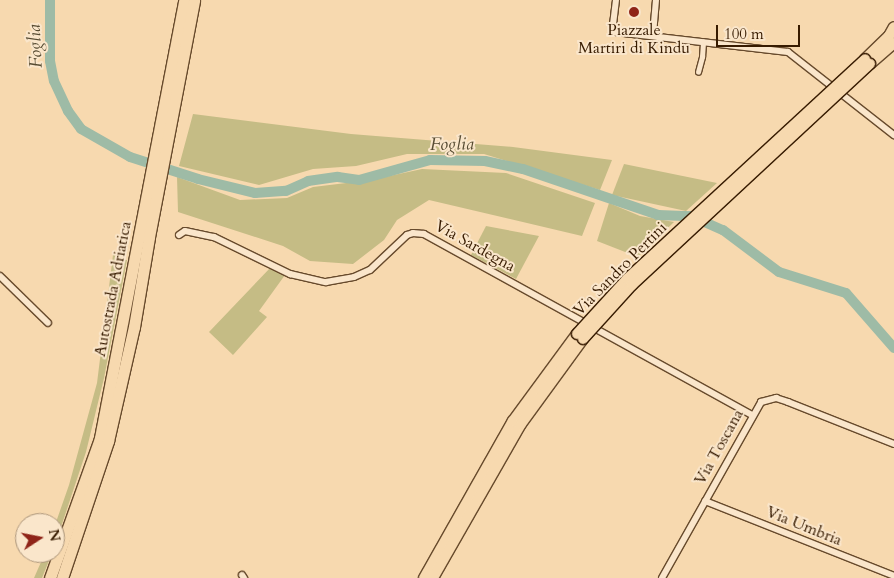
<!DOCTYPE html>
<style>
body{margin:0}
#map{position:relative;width:894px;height:578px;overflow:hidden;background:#f7d9af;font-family:Cardo,serif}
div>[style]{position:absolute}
.green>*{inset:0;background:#c5bc85}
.river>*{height:10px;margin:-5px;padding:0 5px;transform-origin:5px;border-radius:5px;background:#9ebba6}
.roads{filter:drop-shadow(1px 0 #674a2c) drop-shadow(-1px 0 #674a2c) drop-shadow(0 1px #674a2c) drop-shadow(0 -1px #674a2c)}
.pedestrian>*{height:4.5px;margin:-2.25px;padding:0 2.25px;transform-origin:2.25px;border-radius:2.25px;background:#fae6cb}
.minor>*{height:6px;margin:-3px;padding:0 3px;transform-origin:3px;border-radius:3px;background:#fae6cb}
.primary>*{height:10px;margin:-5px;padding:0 5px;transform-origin:5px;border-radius:5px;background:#f7d9af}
.motorway>*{height:11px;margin:-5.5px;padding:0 5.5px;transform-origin:5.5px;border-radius:5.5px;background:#f7d9af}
.bridges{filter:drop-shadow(1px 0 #371b00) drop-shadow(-1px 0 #371b00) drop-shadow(0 1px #371b00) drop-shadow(0 -1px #371b00)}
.primary-bridge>*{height:10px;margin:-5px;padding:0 5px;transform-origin:5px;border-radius:5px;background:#f7d9af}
.dots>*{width:14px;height:14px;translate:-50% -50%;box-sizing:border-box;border:2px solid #fae6cb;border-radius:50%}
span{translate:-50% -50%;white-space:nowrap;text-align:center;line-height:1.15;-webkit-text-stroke:4px #fae6cb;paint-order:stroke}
.poi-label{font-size:16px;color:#371b00}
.street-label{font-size:16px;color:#371b00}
.water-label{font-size:18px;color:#564b32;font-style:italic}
.north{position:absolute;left:15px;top:513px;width:50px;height:50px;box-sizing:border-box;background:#fae6cb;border:1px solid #ac957a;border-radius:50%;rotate:79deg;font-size:14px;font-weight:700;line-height:20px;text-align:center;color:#371b00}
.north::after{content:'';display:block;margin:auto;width:18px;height:22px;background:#8f2418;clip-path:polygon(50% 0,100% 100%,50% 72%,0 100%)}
.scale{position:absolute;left:716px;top:25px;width:84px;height:22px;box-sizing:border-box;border:2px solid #371b00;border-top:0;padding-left:6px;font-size:15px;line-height:18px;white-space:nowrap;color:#371b00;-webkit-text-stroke:4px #fae6cb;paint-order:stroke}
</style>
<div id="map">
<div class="green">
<i style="clip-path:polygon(193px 114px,351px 134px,513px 147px,612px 160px,600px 190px,484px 154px,407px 154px,356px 166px,313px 169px,259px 185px,179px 166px)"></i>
<i style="clip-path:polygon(624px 164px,717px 183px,686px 211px,612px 195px)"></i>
<i style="clip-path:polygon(422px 169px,506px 173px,595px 203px,582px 236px,429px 200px,397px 220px,384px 240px,353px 264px,310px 261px,283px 246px,178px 212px,177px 177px,240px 200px,287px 198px,313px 187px,371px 180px)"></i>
<i style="clip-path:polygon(609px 203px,640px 216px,674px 222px,638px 257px,597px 241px)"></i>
<i style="clip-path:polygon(486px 226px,539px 236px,516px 279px,471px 255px)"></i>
<i style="clip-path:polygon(113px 255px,120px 255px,121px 260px,127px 260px,104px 378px,86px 452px,55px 545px,55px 525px,69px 485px,97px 383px)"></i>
<i style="clip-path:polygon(271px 267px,285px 275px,259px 311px,267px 317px,233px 355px,209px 332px)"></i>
<i style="clip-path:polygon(45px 553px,52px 553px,42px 578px,34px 578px)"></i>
</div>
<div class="river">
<i style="left:50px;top:0;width:61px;rotate:90deg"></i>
<i style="left:50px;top:61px;width:20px;rotate:79deg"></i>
<i style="left:54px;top:81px;width:33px;rotate:65deg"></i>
<i style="left:68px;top:111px;width:22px;rotate:54deg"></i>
<i style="left:81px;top:129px;width:56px;rotate:29.7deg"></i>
<i style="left:130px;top:157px;width:71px;rotate:17.9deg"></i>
<i style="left:198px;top:179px;width:59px;rotate:13.8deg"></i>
<i style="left:255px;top:193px;width:31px;rotate:-4deg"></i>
<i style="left:286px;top:191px;width:24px;rotate:-24deg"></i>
<i style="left:308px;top:181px;width:30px;rotate:-8deg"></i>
<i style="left:338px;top:177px;width:21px;rotate:8deg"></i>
<i style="left:359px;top:180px;width:74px;rotate:-15.7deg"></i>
<i style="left:430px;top:160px;width:55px;rotate:1deg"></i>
<i style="left:485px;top:161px;width:39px;rotate:12deg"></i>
<i style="left:523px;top:169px;width:143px;rotate:18.8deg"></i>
<i style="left:658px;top:215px;width:33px;rotate:2deg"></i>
<i style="left:691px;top:216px;width:35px;rotate:24deg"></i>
<i style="left:723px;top:230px;width:70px;rotate:36.9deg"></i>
<i style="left:779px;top:272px;width:70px;rotate:17.4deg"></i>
<i style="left:846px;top:293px;width:73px;rotate:48.9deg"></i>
</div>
<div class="roads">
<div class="pedestrian">
<i style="left:698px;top:72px;width:16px;rotate:-75deg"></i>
<i style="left:702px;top:57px;width:15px;rotate:-86deg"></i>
</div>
<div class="minor">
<i style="left:616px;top:0;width:24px;rotate:97deg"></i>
<i style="left:613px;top:24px;width:8px;rotate:76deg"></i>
<i style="left:615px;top:32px;width:174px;rotate:6.6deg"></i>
<i style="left:788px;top:52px;width:135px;rotate:38.1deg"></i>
<i style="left:656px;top:0;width:33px;rotate:95deg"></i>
<i style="left:653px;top:33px;width:9px;rotate:36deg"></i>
<i style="left:179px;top:235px;width:7px;rotate:-34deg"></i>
<i style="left:185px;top:231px;width:30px;rotate:12deg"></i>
<i style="left:214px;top:237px;width:85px;rotate:26deg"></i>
<i style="left:290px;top:274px;width:37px;rotate:13deg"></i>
<i style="left:326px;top:282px;width:28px;rotate:-10deg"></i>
<i style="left:354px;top:277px;width:17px;rotate:-24deg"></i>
<i style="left:370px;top:270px;width:51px;rotate:-43.4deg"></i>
<i style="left:407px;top:235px;width:6px;rotate:-18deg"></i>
<i style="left:413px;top:233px;width:11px;rotate:5deg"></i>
<i style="left:424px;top:234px;width:375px;rotate:28.9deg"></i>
<i style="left:0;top:276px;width:67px;rotate:44.4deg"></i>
<i style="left:705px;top:501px;width:203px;rotate:21.6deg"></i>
<i style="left:242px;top:575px;width:4px;rotate:56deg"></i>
<i style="left:662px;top:578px;width:202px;rotate:-60.6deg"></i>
<i style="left:761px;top:402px;width:16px;rotate:-15deg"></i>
<i style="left:776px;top:398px;width:13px;rotate:18deg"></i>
<i style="left:788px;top:402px;width:114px;rotate:21.6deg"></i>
</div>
<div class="primary">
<i style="left:865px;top:59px;width:33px;rotate:-44deg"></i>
<i style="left:889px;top:36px;width:10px;rotate:-61deg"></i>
<i style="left:870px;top:64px;width:32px;rotate:-41deg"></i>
<i style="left:424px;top:578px;width:180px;rotate:-60.5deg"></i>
<i style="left:513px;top:421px;width:108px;rotate:-53.7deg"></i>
<i style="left:433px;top:578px;width:177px;rotate:-60.3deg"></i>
<i style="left:521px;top:424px;width:105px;rotate:-53.9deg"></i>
</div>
<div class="motorway">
<i style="left:50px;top:578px;width:149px;rotate:-70.3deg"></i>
<i style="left:100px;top:438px;width:446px;rotate:-79.1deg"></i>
<i style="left:62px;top:578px;width:145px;rotate:-71.4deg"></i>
<i style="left:108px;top:441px;width:117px;rotate:-77.2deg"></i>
<i style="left:134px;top:327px;width:91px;rotate:-80.5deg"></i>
<i style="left:149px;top:237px;width:241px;rotate:-79.2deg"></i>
</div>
</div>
<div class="bridges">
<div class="primary-bridge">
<i style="left:577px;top:334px;width:74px;rotate:-47.7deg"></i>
<i style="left:627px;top:279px;width:324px;rotate:-42.7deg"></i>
<i style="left:583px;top:339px;width:73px;rotate:-47.8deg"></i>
<i style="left:632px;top:285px;width:325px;rotate:-42.9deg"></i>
</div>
</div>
<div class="dots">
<i style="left:634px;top:12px;background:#8f2418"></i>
</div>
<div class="poi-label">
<span style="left:634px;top:39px">Piazzale<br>Martiri di Kindu</span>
</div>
<div class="street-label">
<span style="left:475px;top:246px;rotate:29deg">Via Sardegna</span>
<span style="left:620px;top:269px;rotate:-45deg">Via Sandro Pertini</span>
<span style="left:113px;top:289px;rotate:-79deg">Autostrada Adriatica</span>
<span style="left:719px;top:447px;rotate:-61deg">Via Toscana</span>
<span style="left:804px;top:526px;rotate:22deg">Via Umbria</span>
</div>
<div class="water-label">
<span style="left:36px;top:46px;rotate:-93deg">Foglia</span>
<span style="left:452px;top:145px;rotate:-1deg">Foglia</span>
</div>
<div class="north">N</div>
<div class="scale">100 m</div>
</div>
